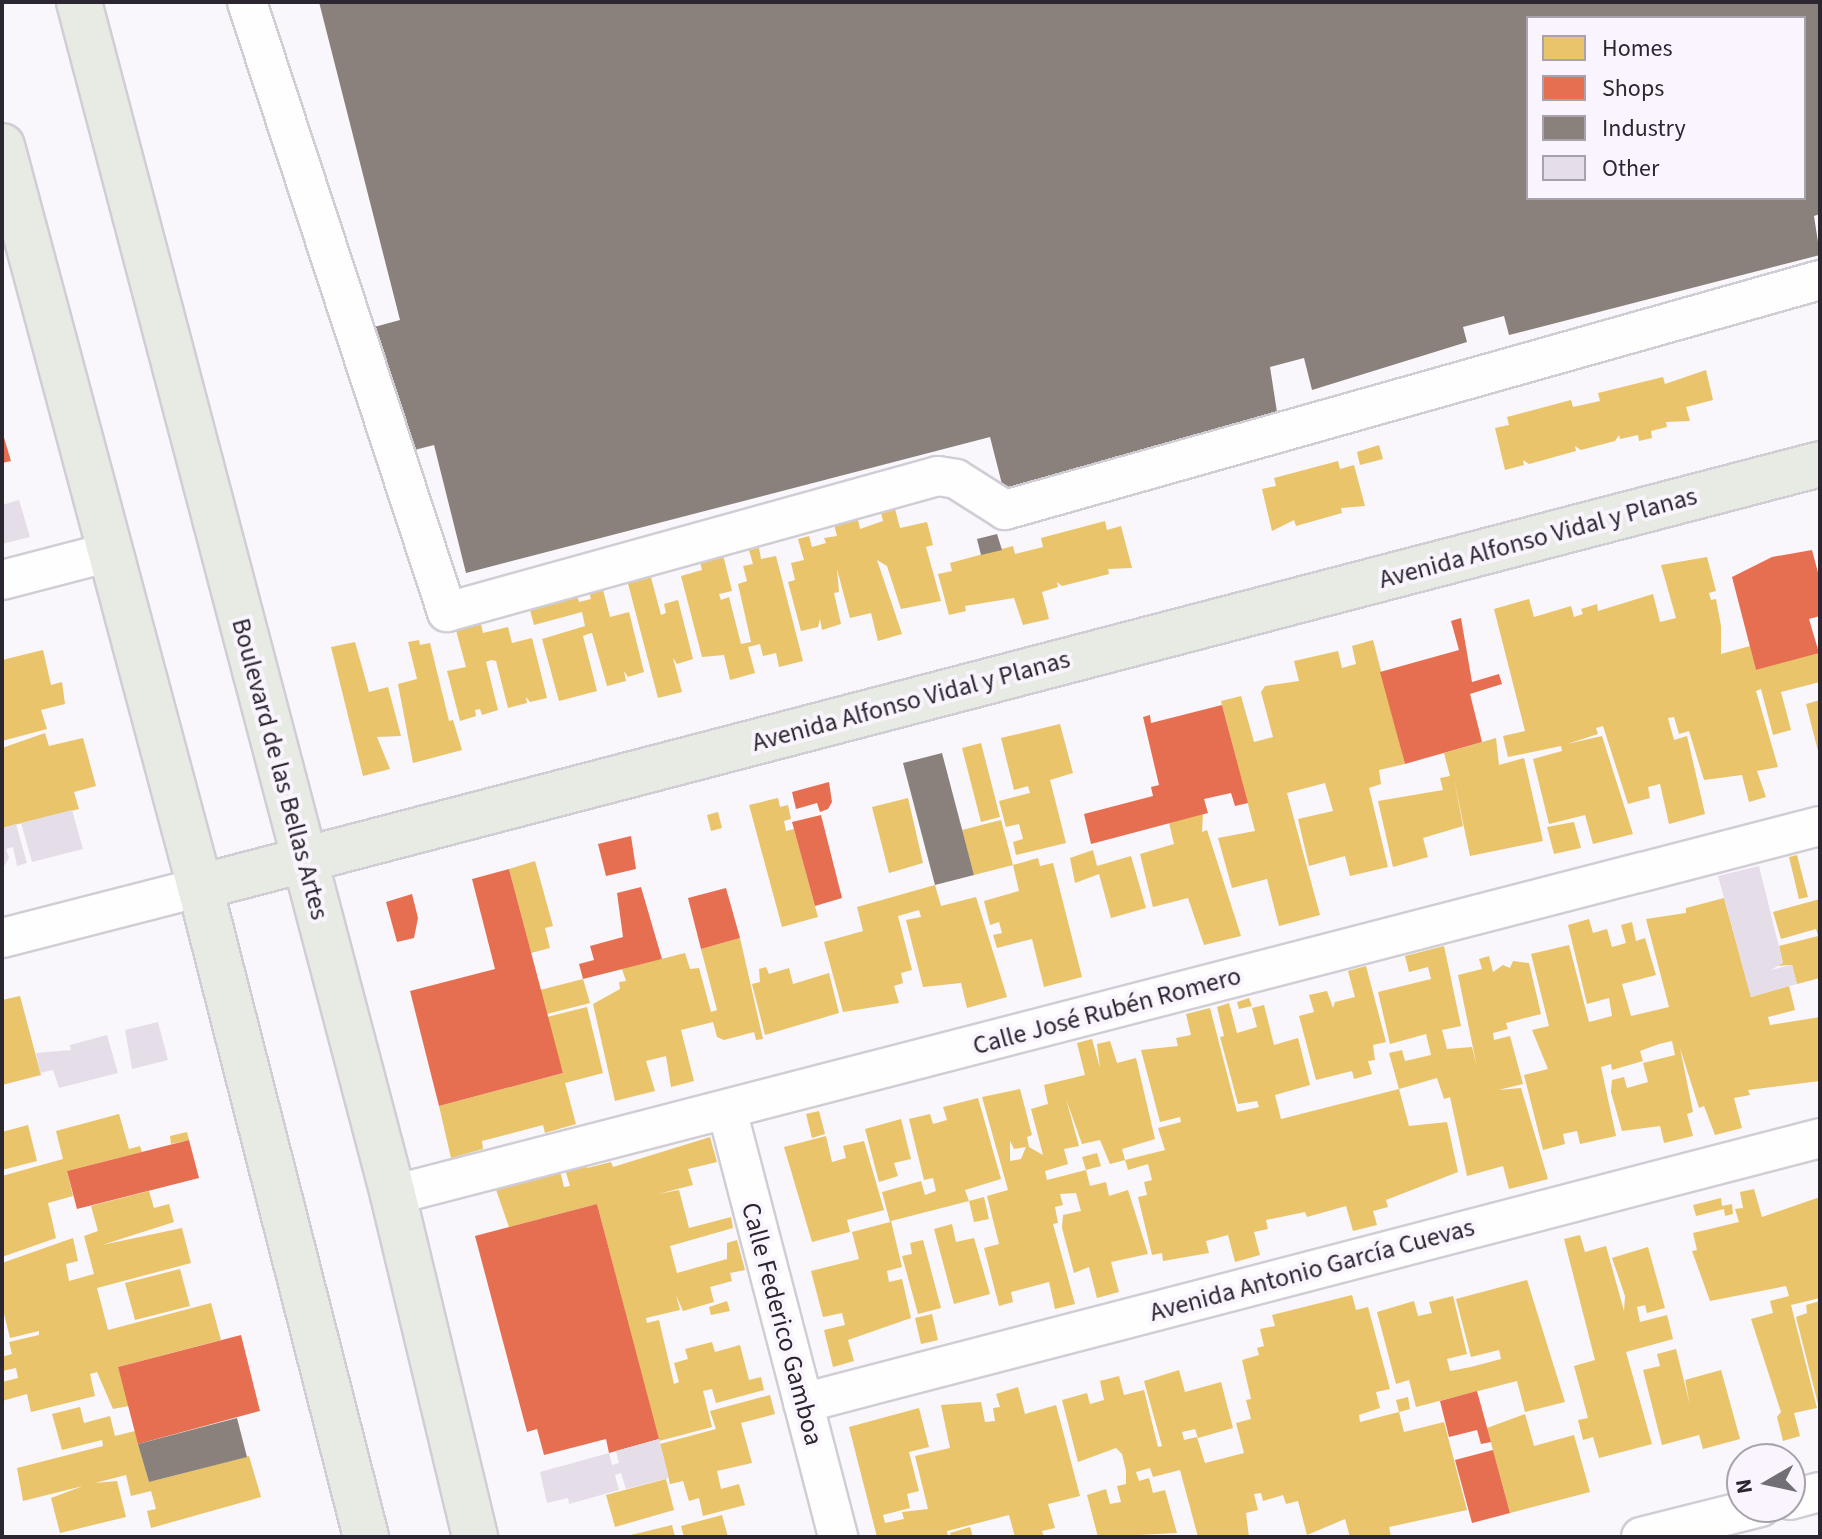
<!DOCTYPE html>
<meta charset="utf-8">
<style>
body{margin:0}
#map{position:relative;width:1822px;height:1539px;overflow:hidden;background:#f9f6fc;font-family:"Source Sans 3",sans-serif}
div>[style]{position:absolute}
.homes>*{inset:0;background:#e9c46a}
.shops>*{inset:0;background:#e76f51}
.industry>*{inset:0;background:#8a817c}
.building>*{inset:0;background:#e5dee9}
.roads{filter:drop-shadow(2px 0 #d1cdd5) drop-shadow(-2px 0 #d1cdd5) drop-shadow(0 2px #d1cdd5) drop-shadow(0 -2px #d1cdd5)}
.minor>*{height:38px;margin:-19px;padding:0 19px;transform-origin:19px;border-radius:19px;background:#fefeff}
.major>*{height:44px;margin:-22px;padding:0 22px;transform-origin:22px;border-radius:22px;background:#e7ebe3}
span{translate:-50% -50%;white-space:nowrap;text-align:center;line-height:1.15;-webkit-text-stroke:8px #faf4fe;paint-order:stroke}
.street-label{font-size:26px;color:#2b262f}
.frame{position:absolute;inset:0;border:4px solid #2b262f;pointer-events:none}
.legend{position:absolute;left:1526px;top:16px;width:280px;height:184px;box-sizing:border-box;background:#faf4fe;border:2px solid #a7a2ab;margin:0;padding:10px 14px;list-style:none;font-size:24px;color:#2b262f}
.legend li{display:flex;align-items:center;gap:16px;height:40px}
.legend b{width:40px;border:2px solid #a7a2ab}
.north{position:absolute;left:1726px;top:1443px;width:80px;height:80px;box-sizing:border-box;background:#faf4fe;border:2px solid #a7a2ab;border-radius:50%;rotate:261deg;font-size:22px;font-weight:700;line-height:32px;text-align:center;color:#2b262f}
.north::after{content:'';display:block;margin:auto;width:28px;height:36px;background:#736f77;clip-path:polygon(50% 0,100% 100%,50% 72%,0 100%)}
</style>
<div id="map">
<div class="homes">
<i style="clip-path:polygon(1706px 370px,1713px 400px,1686px 407px,1690px 421px,1666px 422px,1667px 427px,1651px 431px,1652px 438px,1639px 441px,1638px 435px,1620px 439px,1619px 435px,1615px 441px,1581px 450px,1575px 446px,1576px 451px,1529px 464px,1523px 460px,1524px 465px,1505px 470px,1495px 428px,1509px 425px,1507px 417px,1571px 400px,1573px 407px,1600px 401px,1598px 393px,1663px 377px,1665px 384px)"></i>
<i style="clip-path:polygon(1379px 445px,1383px 459px,1360px 465px,1357px 452px)"></i>
<i style="clip-path:polygon(1338px 461px,1340px 469px,1354px 465px,1365px 506px,1341px 508px,1342px 513px,1296px 526px,1294px 520px,1272px 531px,1262px 489px,1276px 486px,1274px 478px)"></i>
<i style="clip-path:polygon(894px 505px,900px 528px,927px 522px,933px 545px,926px 547px,941px 601px,901px 609px,887px 566px,877px 560px,902px 634px,878px 641px,871px 613px,850px 618px,837px 569px,839px 592px,834px 593px,841px 624px,822px 630px,820px 619px,818px 627px,801px 631px,788px 582px,795px 580px,791px 563px,804px 560px,798px 539px,809px 536px,812px 547px,826px 543px,824px 538px,837px 536px,833px 521px,857px 515px,860px 529px,883px 521px,880px 509px)"></i>
<i style="clip-path:polygon(1105px 521px,1107px 530px,1121px 526px,1132px 568px,1108px 569px,1109px 574px,1062px 586px,1057px 582px,1058px 587px,1042px 592px,1049px 619px,1023px 625px,1014px 598px,965px 606px,966px 611px,949px 615px,938px 574px,952px 571px,950px 563px,1013px 546px,1015px 554px,1043px 547px,1041px 538px)"></i>
<i style="clip-path:polygon(759px 548px,761px 559px,776px 556px,803px 661px,779px 667px,776px 653px,763px 656px,760px 644px,748px 647px,755px 673px,730px 680px,724px 655px,702px 657px,681px 576px,702px 570px,699px 557px,722px 551px,732px 591px,719px 594px,721px 600px,729px 597px,741px 644px,751px 642px,738px 584px,747px 581px,743px 566px,753px 564px,749px 550px)"></i>
<i style="clip-path:polygon(1707px 557px,1716px 591px,1709px 593px,1711px 600px,1716px 599px,1721px 626px,1721px 654px,1750px 646px,1756px 670px,1820px 652px,1820px 682px,1781px 692px,1791px 730px,1773px 735px,1761px 689px,1756px 691px,1778px 767px,1757px 771px,1766px 797px,1749px 802px,1742px 775px,1704px 780px,1689px 731px,1679px 734px,1674px 717px,1668px 718px,1674px 740px,1687px 736px,1705px 814px,1669px 824px,1660px 784px,1648px 787px,1650px 798px,1628px 804px,1603px 726px,1596px 728px,1598px 734px,1567px 744px,1602px 736px,1633px 834px,1593px 844px,1585px 815px,1549px 824px,1533px 759px,1562px 751px,1561px 746px,1508px 757px,1503px 736px,1525px 731px,1494px 609px,1529px 599px,1534px 617px,1571px 606px,1574px 617px,1583px 614px,1581px 609px,1597px 604px,1598px 611px,1653px 594px,1660px 622px,1676px 618px,1661px 565px)"></i>
<i style="clip-path:polygon(649px 570px,661px 615px,666px 613px,664px 604px,678px 600px,693px 659px,677px 664px,673px 658px,682px 692px,658px 698px,626px 576px)"></i>
<i style="clip-path:polygon(601px 582px,610px 617px,629px 612px,644px 672px,628px 677px,624px 671px,626px 681px,607px 686px,592px 633px,588px 634px,583px 636px,597px 691px,559px 701px,542px 639px,585px 626px,582px 612px,534px 625px,527px 599px,575px 588px,579px 602px,591px 599px,587px 585px)"></i>
<i style="clip-path:polygon(479px 616px,483px 633px,508px 627px,512px 643px,532px 638px,547px 698px,530px 702px,526px 697px,527px 703px,508px 708px,496px 661px,491px 660px,486px 662px,498px 710px,482px 715px,480px 709px,475px 710px,476px 716px,460px 721px,447px 671px,466px 667px,454px 623px)"></i>
<i style="clip-path:polygon(419px 640px,420px 645px,430px 643px,449px 721px,453px 720px,462px 750px,413px 763px,398px 684px,417px 679px,408px 642px)"></i>
<i style="clip-path:polygon(1373px 640px,1405px 764px,1379px 770px,1381px 784px,1369px 788px,1388px 867px,1350px 876px,1345px 856px,1309px 866px,1298px 819px,1333px 811px,1325px 783px,1287px 793px,1320px 915px,1279px 926px,1267px 879px,1232px 888px,1218px 838px,1255px 831px,1221px 701px,1241px 696px,1254px 742px,1273px 737px,1261px 692px,1265px 686px,1299px 681px,1294px 661px,1338px 651px,1342px 668px,1356px 664px,1352px 646px)"></i>
<i style="clip-path:polygon(355px 642px,369px 692px,388px 687px,401px 736px,377px 737px,390px 769px,363px 776px,331px 647px)"></i>
<i style="clip-path:polygon(43px 650px,51px 685px,62px 682px,65px 704px,41px 710px,47px 729px,2px 741px,2px 660px)"></i>
<i style="clip-path:polygon(1820px 700px,1820px 754px,1819px 755px,1806px 704px)"></i>
<i style="clip-path:polygon(1060px 724px,1073px 773px,1050px 780px,1066px 843px,1016px 855px,1013px 842px,1023px 839px,1019px 824px,1006px 827px,999px 801px,1030px 793px,1028px 786px,1014px 790px,1001px 738px)"></i>
<i style="clip-path:polygon(45px 733px,49px 746px,83px 738px,96px 786px,74px 792px,79px 809px,2px 828px,2px 748px)"></i>
<i style="clip-path:polygon(1496px 738px,1499px 765px,1524px 758px,1543px 841px,1470px 856px,1454px 779px,1463px 826px,1423px 838px,1428px 857px,1393px 867px,1378px 801px,1443px 790px,1440px 778px,1450px 776px,1444px 753px)"></i>
<i style="clip-path:polygon(981px 743px,1000px 817px,981px 822px,962px 748px)"></i>
<i style="clip-path:polygon(778px 798px,780px 807px,788px 805px,791px 819px,784px 821px,786px 831px,794px 829px,818px 917px,782px 927px,749px 805px)"></i>
<i style="clip-path:polygon(908px 798px,923px 863px,889px 873px,872px 807px)"></i>
<i style="clip-path:polygon(718px 812px,722px 828px,711px 831px,707px 815px)"></i>
<i style="clip-path:polygon(1203px 814px,1202px 832px,1207px 830px,1241px 936px,1204px 945px,1188px 898px,1153px 907px,1140px 854px,1174px 844px,1169px 823px)"></i>
<i style="clip-path:polygon(1001px 820px,1013px 865px,974px 875px,962px 830px)"></i>
<i style="clip-path:polygon(1574px 822px,1581px 848px,1554px 854px,1547px 827px)"></i>
<i style="clip-path:polygon(1093px 850px,1097px 866px,1131px 856px,1146px 908px,1111px 918px,1099px 874px,1075px 883px,1070px 858px)"></i>
<i style="clip-path:polygon(1797px 855px,1808px 897px,1799px 899px,1789px 857px)"></i>
<i style="clip-path:polygon(1038px 858px,1040px 866px,1053px 863px,1082px 977px,1044px 987px,1032px 939px,997px 948px,993px 935px,1002px 933px,999px 922px,990px 925px,984px 901px,1019px 891px,1013px 865px)"></i>
<i style="clip-path:polygon(535px 861px,553px 926px,545px 928px,550px 948px,531px 953px,509px 869px)"></i>
<i style="clip-path:polygon(935px 885px,941px 906px,976px 897px,1007px 997px,967px 1008px,961px 983px,923px 987px,906px 920px,921px 917px,919px 910px,898px 916px,912px 970px,901px 973px,903px 983px,894px 986px,899px 1003px,843px 1012px,824px 942px,863px 931px,857px 907px)"></i>
<i style="clip-path:polygon(1724px 898px,1751px 997px,1789px 986px,1795px 1010px,1768px 1017px,1770px 1025px,1820px 1017px,1820px 1081px,1748px 1090px,1750px 1095px,1734px 1098px,1742px 1128px,1715px 1135px,1704px 1106px,1699px 1108px,1680px 1048px,1693px 1112px,1687px 1114px,1693px 1136px,1664px 1143px,1660px 1126px,1622px 1131px,1611px 1092px,1612px 1080px,1624px 1077px,1627px 1088px,1648px 1082px,1643px 1063px,1675px 1055px,1672px 1041px,1659px 1044px,1640px 1051px,1643px 1061px,1612px 1070px,1611px 1064px,1601px 1067px,1616px 1136px,1580px 1144px,1577px 1131px,1563px 1134px,1565px 1144px,1543px 1150px,1524px 1075px,1548px 1069px,1532px 1030px,1549px 1026px,1531px 954px,1569px 945px,1589px 1022px,1612px 1016px,1609px 998px,1587px 1004px,1568px 925px,1589px 919px,1593px 933px,1607px 929px,1612px 947px,1626px 943px,1621px 925px,1632px 922px,1636px 941px,1645px 938px,1656px 975px,1622px 984px,1631px 1016px,1669px 1007px,1646px 919px,1686px 913px,1686px 908px)"></i>
<i style="clip-path:polygon(1820px 899px,1820px 978px,1797px 984px,1792px 965px,1771px 966px,1783px 963px,1779px 946px,1818px 936px,1816px 929px,1781px 939px,1773px 912px)"></i>
<i style="clip-path:polygon(740px 938px,763px 1039px,756px 1040px,754px 1032px,724px 1040px,717px 1037px,713px 1022px,681px 1030px,694px 1081px,671px 1087px,666px 1056px,646px 1061px,655px 1091px,615px 1101px,593px 1004px,620px 989px,619px 982px,626px 981px,622px 969px,685px 953px,690px 969px,699px 968px,711px 1012px,717px 1010px,701px 949px)"></i>
<i style="clip-path:polygon(1444px 946px,1461px 1026px,1442px 1030px,1447px 1049px,1472px 1047px,1477px 1067px,1458px 975px,1482px 969px,1479px 959px,1489px 956px,1493px 972px,1503px 965px,1510px 968px,1513px 961px,1529px 963px,1541px 1014px,1506px 1023px,1508px 1029px,1493px 1033px,1494px 1040px,1510px 1036px,1523px 1084px,1498px 1090px,1521px 1088px,1548px 1179px,1509px 1189px,1503px 1166px,1467px 1176px,1450px 1097px,1444px 1099px,1437px 1078px,1399px 1089px,1389px 1053px,1402px 1050px,1405px 1061px,1431px 1055px,1426px 1034px,1390px 1044px,1378px 992px,1431px 979px,1428px 967px,1409px 972px,1405px 956px)"></i>
<i style="clip-path:polygon(1366px 966px,1386px 1042px,1373px 1045px,1375px 1060px,1368px 1061px,1372px 1074px,1354px 1079px,1352px 1071px,1316px 1080px,1299px 1016px,1314px 1012px,1309px 995px,1327px 991px,1333px 1008px,1335px 1002px,1355px 997px,1348px 971px)"></i>
<i style="clip-path:polygon(766px 967px,769px 974px,789px 968px,793px 984px,829px 973px,839px 1013px,765px 1035px,752px 984px,760px 982px,759px 969px)"></i>
<i style="clip-path:polygon(583px 979px,590px 1003px,547px 1014px,540px 990px)"></i>
<i style="clip-path:polygon(20px 996px,41px 1075px,2px 1085px,2px 1000px)"></i>
<i style="clip-path:polygon(1249px 998px,1252px 1006px,1239px 1009px,1237px 1002px)"></i>
<i style="clip-path:polygon(1229px 1003px,1237px 1033px,1257px 1027px,1252px 1008px,1264px 1005px,1274px 1045px,1298px 1038px,1310px 1085px,1275px 1095px,1281px 1119px,1399px 1089px,1409px 1126px,1447px 1122px,1458px 1172px,1386px 1200px,1388px 1207px,1373px 1211px,1377px 1225px,1353px 1231px,1346px 1206px,1307px 1217px,1305px 1212px,1266px 1220px,1268px 1229px,1254px 1232px,1260px 1255px,1235px 1262px,1228px 1235px,1206px 1241px,1209px 1253px,1163px 1261px,1162px 1253px,1152px 1255px,1138px 1197px,1147px 1195px,1144px 1182px,1152px 1180px,1148px 1164px,1128px 1170px,1125px 1160px,1165px 1150px,1158px 1128px,1181px 1122px,1180px 1117px,1160px 1122px,1141px 1050px,1178px 1046px,1176px 1038px,1191px 1035px,1186px 1014px,1210px 1008px,1237px 1112px,1259px 1107px,1257px 1101px,1238px 1104px,1220px 1037px,1224px 1036px,1217px 1007px)"></i>
<i style="clip-path:polygon(587px 1007px,603px 1073px,565px 1083px,576px 1124px,545px 1133px,543px 1125px,482px 1141px,483px 1149px,451px 1158px,439px 1106px,563px 1073px,547px 1017px)"></i>
<i style="clip-path:polygon(evenodd,1092px 1039px,1100px 1068px,1097px 1044px,1110px 1041px,1117px 1063px,1136px 1058px,1155px 1139px,1122px 1149px,1125px 1160px,1110px 1164px,1100px 1140px,1082px 1144px,1066px 1099px,1079px 1146px,1064px 1149px,1068px 1164px,1045px 1171px,1047px 1180px,1086px 1170px,1090px 1186px,1106px 1182px,1109px 1196px,1128px 1190px,1148px 1254px,1111px 1262px,1119px 1292px,1097px 1298px,1089px 1267px,1074px 1273px,1062px 1228px,1063px 1215px,1081px 1211px,1076px 1193px,1060px 1194px,1063px 1205px,1055px 1207px,1058px 1223px,1053px 1224px,1075px 1304px,1055px 1309px,1049px 1282px,1011px 1292px,1013px 1302px,999px 1306px,984px 1248px,999px 1244px,987px 1196px,1008px 1190px,982px 1097px,1020px 1089px,1032px 1135px,1027px 1137px,1029px 1147px,1043px 1155px,1031px 1109px,1048px 1104px,1044px 1085px,1085px 1075px,1077px 1043px,1092px 1039px,1010px 1141px,1014px 1149px,1026px 1147px,1021px 1159px,1010px 1161px,1010px 1141px)"></i>
<i style="clip-path:polygon(978px 1098px,1001px 1179px,965px 1190px,969px 1201px,891px 1221px,902px 1267px,887px 1271px,889px 1282px,902px 1279px,911px 1318px,848px 1340px,854px 1361px,833px 1367px,824px 1330px,845px 1325px,842px 1313px,823px 1317px,811px 1271px,859px 1259px,852px 1232px,890px 1222px,882px 1192px,921px 1181px,925px 1195px,936px 1191px,933px 1178px,924px 1180px,909px 1119px,930px 1114px,933px 1124px,947px 1120px,943px 1107px)"></i>
<i style="clip-path:polygon(819px 1111px,825px 1134px,812px 1138px,806px 1114px)"></i>
<i style="clip-path:polygon(119px 1114px,129px 1149px,140px 1146px,142px 1152px,67px 1171px,73px 1196px,48px 1203px,56px 1238px,2px 1257px,2px 1176px,63px 1159px,56px 1131px)"></i>
<i style="clip-path:polygon(901px 1119px,911px 1159px,894px 1163px,898px 1176px,879px 1182px,865px 1129px)"></i>
<i style="clip-path:polygon(28px 1125px,37px 1161px,2px 1170px,2px 1132px)"></i>
<i style="clip-path:polygon(187px 1132px,189px 1140px,171px 1144px,170px 1136px)"></i>
<i style="clip-path:polygon(826px 1136px,832px 1162px,846px 1158px,843px 1146px,864px 1141px,884px 1210px,847px 1220px,850px 1232px,812px 1242px,784px 1147px)"></i>
<i style="clip-path:polygon(710px 1137px,717px 1162px,688px 1169px,693px 1185px,658px 1194px,679px 1190px,689px 1228px,731px 1217px,733px 1228px,670px 1246px,677px 1273px,727px 1259px,727px 1243px,737px 1240px,745px 1270px,730px 1273px,732px 1281px,710px 1287px,714px 1302px,683px 1311px,676px 1295px,680px 1310px,646px 1318px,647px 1323px,659px 1320px,674px 1384px,679px 1382px,674px 1363px,688px 1359px,685px 1349px,712px 1342px,715px 1352px,740px 1345px,749px 1380px,761px 1377px,764px 1390px,716px 1403px,712px 1389px,703px 1391px,712px 1427px,659px 1441px,597px 1204px,509px 1227px,494px 1184px,559px 1167px,564px 1187px,570px 1186px,564px 1166px,586px 1160px,587px 1168px,611px 1162px,613px 1167px)"></i>
<i style="clip-path:polygon(1097px 1153px,1101px 1166px,1086px 1170px,1082px 1157px)"></i>
<i style="clip-path:polygon(1754px 1189px,1762px 1217px,1820px 1197px,1820px 1298px,1791px 1305px,1817px 1408px,1794px 1413px,1800px 1436px,1783px 1441px,1777px 1417px,1781px 1412px,1751px 1319px,1773px 1313px,1770px 1301px,1789px 1296px,1786px 1286px,1710px 1301px,1692px 1251px,1697px 1250px,1693px 1233px,1739px 1222px,1735px 1209px,1743px 1208px,1740px 1192px)"></i>
<i style="clip-path:polygon(149px 1191px,154px 1208px,169px 1204px,174px 1222px,102px 1245px,182px 1228px,191px 1263px,97px 1288px,108px 1330px,211px 1303px,221px 1340px,118px 1367px,129px 1406px,113px 1409px,97px 1372px,90px 1374px,95px 1396px,31px 1412px,27px 1394px,2px 1401px,2px 1382px,18px 1378px,16px 1368px,2px 1371px,2px 1357px,12px 1354px,9px 1342px,39px 1335px,39px 1331px,10px 1338px,2px 1306px,2px 1263px,73px 1238px,78px 1261px,66px 1264px,69px 1281px,94px 1274px,84px 1236px,98px 1231px,91px 1206px)"></i>
<i style="clip-path:polygon(984px 1197px,989px 1219px,974px 1222px,969px 1201px)"></i>
<i style="clip-path:polygon(1721px 1198px,1722px 1206px,1732px 1204px,1733px 1214px,1725px 1216px,1724px 1209px,1696px 1216px,1693px 1205px)"></i>
<i style="clip-path:polygon(952px 1224px,956px 1242px,974px 1238px,990px 1294px,954px 1304px,934px 1229px)"></i>
<i style="clip-path:polygon(1580px 1235px,1585px 1252px,1606px 1246px,1624px 1311px,1625px 1296px,1612px 1258px,1648px 1247px,1665px 1308px,1647px 1313px,1645px 1305px,1637px 1307px,1640px 1322px,1667px 1315px,1673px 1339px,1626px 1352px,1652px 1444px,1599px 1458px,1593px 1437px,1583px 1440px,1578px 1420px,1588px 1418px,1574px 1366px,1595px 1360px,1564px 1239px)"></i>
<i style="clip-path:polygon(923px 1240px,941px 1308px,918px 1314px,902px 1256px,912px 1254px,910px 1243px)"></i>
<i style="clip-path:polygon(180px 1269px,190px 1306px,135px 1320px,125px 1283px)"></i>
<i style="clip-path:polygon(1527px 1280px,1565px 1402px,1525px 1412px,1517px 1381px,1416px 1407px,1409px 1380px,1396px 1384px,1377px 1312px,1414px 1301px,1418px 1316px,1432px 1313px,1429px 1302px,1453px 1296px,1467px 1354px,1447px 1359px,1450px 1371px,1471px 1367px,1501px 1359px,1499px 1350px,1471px 1357px,1456px 1299px)"></i>
<i style="clip-path:polygon(1352px 1295px,1356px 1310px,1368px 1307px,1390px 1389px,1376px 1392px,1380px 1408px,1359px 1415px,1360px 1422px,1399px 1412px,1404px 1432px,1444px 1422px,1467px 1510px,1389px 1527px,1391px 1537px,1350px 1537px,1345px 1519px,1307px 1535px,1298px 1501px,1286px 1504px,1283px 1495px,1263px 1501px,1261px 1493px,1254px 1494px,1258px 1510px,1246px 1513px,1249px 1537px,1198px 1537px,1180px 1470px,1153px 1477px,1150px 1468px,1136px 1472px,1139px 1481px,1149px 1478px,1153px 1493px,1165px 1490px,1177px 1533px,1098px 1537px,1087px 1495px,1106px 1489px,1110px 1504px,1121px 1502px,1117px 1486px,1126px 1484px,1126px 1471px,1122px 1454px,1116px 1448px,1078px 1462px,1062px 1400px,1087px 1393px,1090px 1404px,1104px 1400px,1100px 1381px,1119px 1376px,1124px 1395px,1144px 1390px,1158px 1447px,1162px 1446px,1144px 1381px,1179px 1370px,1185px 1392px,1221px 1382px,1233px 1428px,1198px 1438px,1195px 1429px,1182px 1432px,1184px 1440px,1197px 1437px,1205px 1463px,1244px 1453px,1236px 1423px,1251px 1419px,1246px 1400px,1251px 1399px,1242px 1360px,1259px 1355px,1257px 1348px,1264px 1346px,1260px 1329px,1275px 1326px,1272px 1315px)"></i>
<i style="clip-path:polygon(727px 1301px,730px 1311px,711px 1315px,709px 1307px)"></i>
<i style="clip-path:polygon(1820px 1301px,1820px 1408px,1819px 1408px,1796px 1317px,1807px 1313px,1806px 1305px)"></i>
<i style="clip-path:polygon(932px 1314px,938px 1340px,921px 1344px,915px 1318px)"></i>
<i style="clip-path:polygon(1676px 1349px,1690px 1405px,1685px 1380px,1721px 1370px,1740px 1439px,1703px 1449px,1699px 1435px,1662px 1445px,1643px 1370px,1660px 1366px,1657px 1354px)"></i>
<i style="clip-path:polygon(1018px 1387px,1025px 1414px,1056px 1405px,1080px 1496px,1048px 1504px,1055px 1528px,1042px 1531px,1044px 1537px,1015px 1537px,1009px 1515px,947px 1531px,948px 1537px,877px 1537px,849px 1427px,919px 1408px,929px 1447px,909px 1452px,919px 1491px,907px 1494px,910px 1508px,883px 1515px,885px 1523px,904px 1519px,902px 1512px,928px 1509px,915px 1456px,950px 1448px,941px 1405px,981px 1402px,985px 1422px,995px 1421px,993px 1408px,1000px 1407px,996px 1394px)"></i>
<i style="clip-path:polygon(770px 1395px,775px 1414px,741px 1423px,752px 1463px,717px 1471px,721px 1489px,739px 1484px,745px 1505px,703px 1516px,699px 1498px,689px 1501px,683px 1481px,670px 1484px,660px 1444px,716px 1429px,710px 1411px)"></i>
<i style="clip-path:polygon(1408px 1397px,1410px 1409px,1399px 1412px,1396px 1400px)"></i>
<i style="clip-path:polygon(80px 1407px,84px 1423px,110px 1416px,115px 1436px,135px 1431px,149px 1482px,249px 1456px,261px 1497px,151px 1528px,147px 1511px,156px 1509px,151px 1491px,131px 1496px,126px 1475px,95px 1483px,117px 1481px,126px 1517px,60px 1533px,51px 1498px,83px 1486px,23px 1501px,17px 1468px,103px 1446px,102px 1440px,62px 1450px,52px 1414px)"></i>
<i style="clip-path:polygon(1525px 1414px,1534px 1446px,1574px 1435px,1590px 1492px,1510px 1513px,1487px 1428px)"></i>
<i style="clip-path:polygon(666px 1479px,674px 1510px,615px 1527px,606px 1495px)"></i>
<i style="clip-path:polygon(722px 1515px,728px 1537px,684px 1537px,681px 1526px)"></i>
<i style="clip-path:polygon(672px 1525px,675px 1537px,627px 1537px,627px 1536px)"></i>
<i style="clip-path:polygon(970px 1527px,973px 1537px,951px 1537px,950px 1533px)"></i>
</div>
<div class="shops">
<i style="clip-path:polygon(2px 431px,11px 461px,2px 463px)"></i>
<i style="clip-path:polygon(1812px 550px,1820px 580px,1820px 616px,1809px 619px,1819px 653px,1756px 670px,1732px 577px,1772px 557px)"></i>
<i style="clip-path:polygon(1461px 618px,1472px 682px,1499px 674px,1502px 684px,1470px 694px,1482px 742px,1405px 764px,1380px 672px,1459px 650px,1451px 621px)"></i>
<i style="clip-path:polygon(1222px 705px,1248px 803px,1235px 806px,1231px 793px,1204px 799px,1208px 813px,1091px 844px,1084px 814px,1153px 796px,1151px 787px,1159px 785px,1143px 717px,1150px 715px,1151px 723px)"></i>
<i style="clip-path:polygon(829px 782px,832px 802px,828px 809px,820px 812px,817px 803px,796px 809px,792px 792px)"></i>
<i style="clip-path:polygon(821px 815px,842px 898px,815px 906px,792px 822px)"></i>
<i style="clip-path:polygon(631px 836px,636px 869px,606px 876px,598px 844px)"></i>
<i style="clip-path:polygon(509px 869px,563px 1073px,439px 1106px,410px 991px,495px 969px,472px 879px)"></i>
<i style="clip-path:polygon(641px 887px,662px 959px,583px 979px,579px 964px,594px 960px,590px 946px,623px 937px,617px 893px)"></i>
<i style="clip-path:polygon(726px 888px,740px 938px,701px 949px,688px 898px)"></i>
<i style="clip-path:polygon(412px 894px,418px 918px,414px 938px,397px 942px,386px 902px)"></i>
<i style="clip-path:polygon(189px 1140px,199px 1178px,77px 1209px,67px 1171px)"></i>
<i style="clip-path:polygon(597px 1204px,659px 1439px,609px 1453px,606px 1439px,544px 1455px,537px 1429px,527px 1432px,475px 1236px)"></i>
<i style="clip-path:polygon(241px 1335px,260px 1411px,138px 1444px,118px 1367px)"></i>
<i style="clip-path:polygon(1477px 1391px,1491px 1442px,1481px 1444px,1477px 1430px,1449px 1437px,1440px 1401px)"></i>
<i style="clip-path:polygon(1493px 1450px,1510px 1513px,1472px 1523px,1455px 1460px)"></i>
</div>
<div class="industry">
<i style="clip-path:polygon(evenodd,319px 2px,1820px 2px,1820px 214px,1814px 216px,1820px 255px,1509px 335px,1504px 316px,1463px 327px,1467px 342px,1312px 390px,1304px 358px,1270px 367px,1279px 425px,1005px 496px,990px 437px,466px 573px,434px 445px,399px 454px,367px 329px,400px 320px,319px 2px,1528px 18px,1804px 18px,1804px 198px,1528px 198px,1528px 18px)"></i>
<i style="clip-path:polygon(997px 534px,1002px 550px,981px 555px,977px 539px)"></i>
<i style="clip-path:polygon(942px 753px,974px 875px,935px 885px,903px 763px)"></i>
<i style="clip-path:polygon(237px 1418px,247px 1457px,149px 1482px,138px 1444px)"></i>
</div>
<div class="building">
<i style="clip-path:polygon(19px 500px,30px 537px,2px 544px,2px 505px)"></i>
<i style="clip-path:polygon(72px 810px,83px 849px,32px 862px,21px 823px)"></i>
<i style="clip-path:polygon(16px 824px,27px 863px,17px 866px,13px 847px,6px 849px,9px 858px,2px 870px,2px 828px)"></i>
<i style="clip-path:polygon(1759px 866px,1783px 963px,1771px 970px,1792px 965px,1797px 984px,1751px 997px,1718px 876px)"></i>
<i style="clip-path:polygon(158px 1022px,168px 1060px,132px 1069px,125px 1030px)"></i>
<i style="clip-path:polygon(107px 1035px,118px 1073px,59px 1088px,53px 1070px,40px 1073px,36px 1053px,71px 1050px,70px 1045px)"></i>
<i style="clip-path:polygon(659px 1439px,669px 1478px,626px 1489px,621px 1473px,615px 1475px,619px 1490px,569px 1504px,568px 1498px,547px 1503px,540px 1472px,609px 1453px,612px 1465px,619px 1463px,616px 1451px)"></i>
</div>
<div class="roads">
<div class="minor">
<i style="left:247px;top:2px;width:642px;rotate:71.85deg"></i>
<i style="left:447px;top:612px;width:509px;rotate:-15.48deg"></i>
<i style="left:938px;top:476px;width:18px;rotate:9deg"></i>
<i style="left:956px;top:479px;width:58px;rotate:32.3deg"></i>
<i style="left:1005px;top:510px;width:847px;rotate:-15.76deg"></i>
<i style="left:2px;top:580px;width:112px;rotate:-14.5deg"></i>
<i style="left:2px;top:938px;width:204px;rotate:-14.4deg"></i>
<i style="left:727px;top:1110px;width:441px;rotate:75.4deg"></i>
<i style="left:393px;top:1195px;width:1474px;rotate:-14.5deg"></i>
<i style="left:803px;top:1403px;width:1051px;rotate:-14.6deg"></i>
<i style="left:1790px;top:1500px;width:31px;rotate:-15deg"></i>
<i style="left:1641px;top:1537px;width:123px;rotate:-14.1deg"></i>
</div>
<div class="major">
<i style="left:79px;top:2px;width:1234px;rotate:75.25deg"></i>
<i style="left:393px;top:1195px;width:352px;rotate:76.5deg"></i>
<i style="left:2px;top:146px;width:767px;rotate:75.04deg"></i>
<i style="left:200px;top:887px;width:671px;rotate:75.67deg"></i>
<i style="left:200px;top:887px;width:1674px;rotate:-14.63deg"></i>
</div>
</div>
<div class="street-label">
<span style="left:1538px;top:538px;rotate:-15deg">Avenida Alfonso Vidal y Planas</span>
<span style="left:911px;top:701px;rotate:-15deg">Avenida Alfonso Vidal y Planas</span>
<span style="left:280px;top:769px;rotate:75deg">Boulevard de las Bellas Artes</span>
<span style="left:1107px;top:1011px;rotate:-15deg">Calle José Rubén Romero</span>
<span style="left:1312px;top:1270px;rotate:-15deg">Avenida Antonio García Cuevas</span>
<span style="left:782px;top:1324px;rotate:75deg">Calle Federico Gamboa</span>
</div>
<div class="frame"></div>
<ul class="legend">
<li><b style="height:22px;background:#e9c46a"></b>Homes</li>
<li><b style="height:22px;background:#e76f51"></b>Shops</li>
<li><b style="height:22px;background:#8a817c"></b>Industry</li>
<li><b style="height:22px;background:#e5dee9"></b>Other</li>
</ul>
<div class="north">N</div>
</div>
